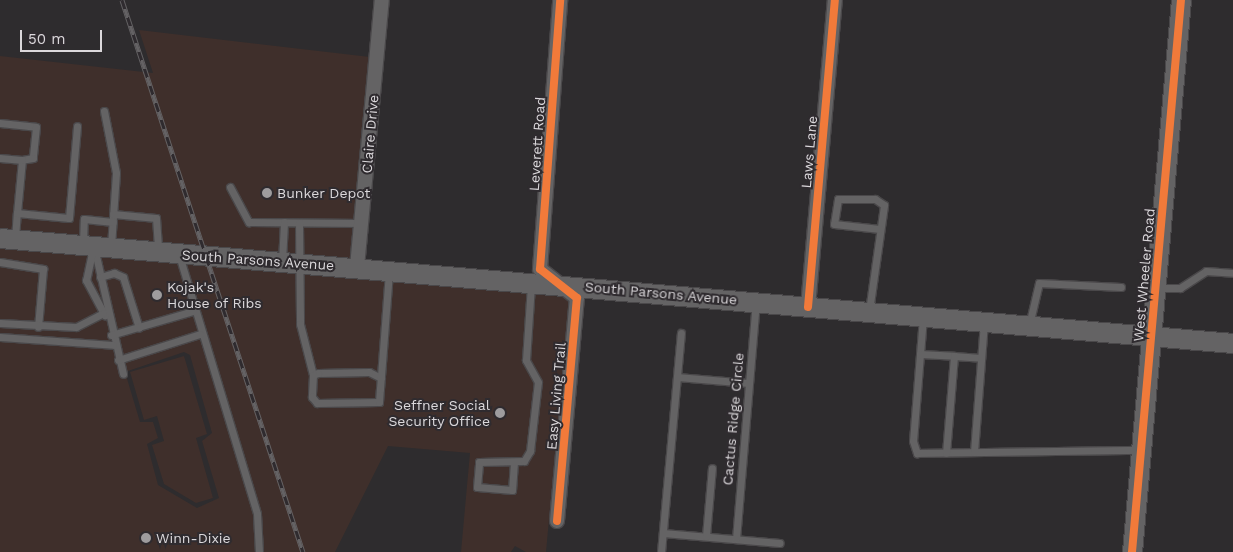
<!DOCTYPE html>
<style>
body{margin:0}
#map{position:relative;width:1233px;height:552px;overflow:hidden;background:#2e2c2e;font-family:"Work Sans",sans-serif}
div>[style]{position:absolute}
.commercial>*{inset:0;background:#3f2f2b}
.roads{filter:drop-shadow(1px 0 #4a484a) drop-shadow(-1px 0 #4a484a) drop-shadow(0 1px #4a484a) drop-shadow(0 -1px #4a484a)}
.lane>*{height:7px;margin:-3.5px;padding:0 3.5px;transform-origin:3.5px;border-radius:3.5px;background:#646364}
.street>*{height:14px;margin:-7px;padding:0 7px;transform-origin:7px;border-radius:7px;background:#646364}
.secondary>*{height:19px;margin:-9.5px;padding:0 9.5px;transform-origin:9.5px;border-radius:9.5px;background:#646364}
.rail>*{height:5px;margin-top:-2.5px;transform-origin:0;background:repeating-linear-gradient(90deg,#2f2b2f 0 9px,#646264 0 18px);box-sizing:border-box;border-block:1px solid #646264}
.cycleway>*{height:8px;margin:-4px;padding:0 4px;transform-origin:4px;border-radius:4px;background:#f17a3a}
.dots>*{width:14px;height:14px;translate:-50% -50%;box-sizing:border-box;border:2px solid #2f2b2f;border-radius:50%}
span{translate:-50% -50%;white-space:nowrap;text-align:center;line-height:1.15;-webkit-text-stroke:4px #2f2b2f;paint-order:stroke}
.street-label{font-size:14px;color:#dbd8db}
.poi-label{font-size:14px;color:#dbd8db}
.left{translate:0 -50%;text-align:left}
.right{translate:-100% -50%;text-align:right}
.scale{position:absolute;left:20px;top:30px;width:82px;height:22px;box-sizing:border-box;border:2px solid #dbd8db;border-top:0;padding-left:6px;font-size:15px;line-height:18px;white-space:nowrap;color:#dbd8db;-webkit-text-stroke:4px #2f2b2f;paint-order:stroke}
</style>
<div id="map">
<div class="commercial">
<i style="clip-path:polygon(139px 30px,370px 57px,352px 261px,0 233px,0 56px,153px 73px)"></i>
<i style="clip-path:polygon(evenodd,0 244px,467px 282px,486px 290px,565px 297px,569px 299px,546px 552px,526px 552px,515px 546px,511px 552px,461px 552px,470px 453px,388px 446px,335px 552px,0 552px,0 244px,184px 352px,190px 355px,212px 433px,202px 441px,219px 498px,197px 508px,158px 485px,147px 444px,158px 438px,153px 422px,140px 422px,125px 372px,184px 352px)"></i>
<i style="clip-path:polygon(184px 356px,207px 434px,196px 438px,213px 498px,196px 503px,164px 484px,152px 445px,164px 441px,157px 416px,144px 420px,130px 372px)"></i>
</div>
<div class="roads">
<div class="lane">
<i style="left:104px;top:111px;width:63px;rotate:79deg"></i>
<i style="left:116px;top:173px;width:73px;rotate:93.9deg"></i>
<i style="left:0;top:123px;width:36px;rotate:6deg"></i>
<i style="left:36px;top:127px;width:31px;rotate:96deg"></i>
<i style="left:33px;top:158px;width:11px;rotate:170deg"></i>
<i style="left:22px;top:160px;width:53px;rotate:95.4deg"></i>
<i style="left:0;top:158px;width:22px;rotate:5deg"></i>
<i style="left:230px;top:187px;width:40px;rotate:62deg"></i>
<i style="left:249px;top:222px;width:113px;rotate:0.5deg"></i>
<i style="left:113px;top:214px;width:43px;rotate:5.3deg"></i>
<i style="left:156px;top:218px;width:32px;rotate:86deg"></i>
<i style="left:299px;top:223px;width:101px;rotate:89.4deg"></i>
<i style="left:300px;top:324px;width:53px;rotate:75.7deg"></i>
<i style="left:15px;top:239px;width:26px;rotate:-86deg"></i>
<i style="left:17px;top:213px;width:52px;rotate:5.5deg"></i>
<i style="left:69px;top:218px;width:92px;rotate:-85deg"></i>
<i style="left:83px;top:243px;width:24px;rotate:-88deg"></i>
<i style="left:84px;top:219px;width:29px;rotate:6deg"></i>
<i style="left:94px;top:247px;width:130px;rotate:77.1deg"></i>
<i style="left:93px;top:248px;width:33px;rotate:102deg"></i>
<i style="left:86px;top:280px;width:40px;rotate:62deg"></i>
<i style="left:179px;top:255px;width:270px;rotate:73.2deg"></i>
<i style="left:257px;top:514px;width:38px;rotate:87deg"></i>
<i style="left:282px;top:261px;width:39px;rotate:-87deg"></i>
<i style="left:0;top:262px;width:44px;rotate:9.2deg"></i>
<i style="left:43px;top:269px;width:58px;rotate:94.9deg"></i>
<i style="left:100px;top:277px;width:15px;rotate:-16deg"></i>
<i style="left:114px;top:273px;width:10px;rotate:24deg"></i>
<i style="left:123px;top:277px;width:53px;rotate:72.6deg"></i>
<i style="left:1156px;top:288px;width:24px"></i>
<i style="left:1180px;top:288px;width:31px;rotate:-33deg"></i>
<i style="left:1206px;top:271px;width:27px;rotate:4deg"></i>
<i style="left:869px;top:311px;width:107px;rotate:-81.9deg"></i>
<i style="left:884px;top:205px;width:11px;rotate:-146deg"></i>
<i style="left:875px;top:199px;width:37px;rotate:180deg"></i>
<i style="left:838px;top:199px;width:25px;rotate:99deg"></i>
<i style="left:834px;top:224px;width:46px;rotate:6.2deg"></i>
<i style="left:923px;top:317px;width:124px;rotate:94.6deg"></i>
<i style="left:913px;top:441px;width:13px;rotate:72deg"></i>
<i style="left:917px;top:453px;width:224px;rotate:-0.8deg"></i>
<i style="left:0;top:323px;width:76px;rotate:3deg"></i>
<i style="left:76px;top:327px;width:30px;rotate:-27deg"></i>
<i style="left:1029px;top:325px;width:43px;rotate:-76.6deg"></i>
<i style="left:1039px;top:283px;width:82px;rotate:2.8deg"></i>
<i style="left:111px;top:335px;width:85px;rotate:-16.3deg"></i>
<i style="left:0;top:337px;width:113px;rotate:4deg"></i>
<i style="left:920px;top:354px;width:34px;rotate:3deg"></i>
<i style="left:954px;top:356px;width:97px;rotate:94.7deg"></i>
<i style="left:954px;top:356px;width:27px;rotate:4deg"></i>
<i style="left:118px;top:360px;width:86px;rotate:-17.6deg"></i>
<i style="left:677px;top:377px;width:72px;rotate:4.8deg"></i>
<i style="left:381px;top:378px;width:13px;rotate:-153deg"></i>
<i style="left:369px;top:372px;width:51px;rotate:178.9deg"></i>
<i style="left:318px;top:373px;width:5px;rotate:158deg"></i>
<i style="left:313px;top:375px;width:22px;rotate:93deg"></i>
<i style="left:312px;top:397px;width:8px;rotate:50deg"></i>
<i style="left:317px;top:403px;width:62px;rotate:-0.9deg"></i>
<i style="left:379px;top:402px;width:13px;rotate:-86deg"></i>
<i style="left:380px;top:389px;width:116px;rotate:-85.6deg"></i>
<i style="left:974px;top:452px;width:129px;rotate:-85.6deg"></i>
<i style="left:514px;top:462px;width:28px;rotate:94deg"></i>
<i style="left:512px;top:490px;width:35px;rotate:-175deg"></i>
<i style="left:477px;top:487px;width:25px;rotate:-85deg"></i>
<i style="left:479px;top:462px;width:45px;rotate:-1.3deg"></i>
<i style="left:524px;top:461px;width:12px;rotate:-59deg"></i>
<i style="left:530px;top:451px;width:69px;rotate:-83.4deg"></i>
<i style="left:538px;top:382px;width:25px;rotate:-119deg"></i>
<i style="left:526px;top:360px;width:76px;rotate:-86.2deg"></i>
<i style="left:663px;top:533px;width:117px;rotate:4.9deg"></i>
<i style="left:706px;top:536px;width:68px;rotate:-85deg"></i>
<i style="left:736px;top:539px;width:237px;rotate:-85.2deg"></i>
<i style="left:661px;top:552px;width:220px;rotate:-84.8deg"></i>
</div>
<div class="street">
<i style="left:357px;top:267px;width:268px;rotate:-84.7deg"></i>
<i style="left:808px;top:307px;width:308px;rotate:-85deg"></i>
<i style="left:557px;top:521px;width:224px;rotate:-84.9deg"></i>
<i style="left:577px;top:298px;width:47px;rotate:-141.9deg"></i>
<i style="left:540px;top:269px;width:270px;rotate:-85.7deg"></i>
</div>
<div class="secondary">
<i style="left:0;top:238px;width:1237px;rotate:4.87deg"></i>
<i style="left:1132px;top:552px;width:554px;rotate:-84.93deg"></i>
</div>
</div>
<div class="rail">
<i style="left:122px;top:0;width:581px;rotate:71.85deg"></i>
</div>
<div class="cycleway">
<i style="left:808px;top:307px;width:308px;rotate:-85deg"></i>
<i style="left:557px;top:521px;width:224px;rotate:-84.9deg"></i>
<i style="left:577px;top:298px;width:47px;rotate:-141.9deg"></i>
<i style="left:540px;top:269px;width:270px;rotate:-85.7deg"></i>
<i style="left:1132px;top:552px;width:554px;rotate:-84.93deg"></i>
</div>
<div class="dots">
<i style="left:267px;top:193px;background:#9e9c9e"></i>
<i style="left:157px;top:295px;background:#9e9c9e"></i>
<i style="left:500px;top:413px;background:#9e9c9e"></i>
<i style="left:146px;top:538px;background:#9e9c9e"></i>
</div>
<div class="street-label">
<span style="left:370px;top:134px;rotate:-85deg">Claire Drive</span>
<span style="left:537px;top:144px;rotate:-86deg">Leverett Road</span>
<span style="left:809px;top:152px;rotate:-85deg">Laws Lane</span>
<span style="left:258px;top:260px;rotate:4deg">South Parsons Avenue</span>
<span style="left:1144px;top:275px;rotate:-85deg">West Wheeler Road</span>
<span style="left:661px;top:293px;rotate:5deg">South Parsons Avenue</span>
<span style="left:556px;top:396px;rotate:-85deg">Easy Living Trail</span>
<span style="left:733px;top:419px;rotate:-85deg">Cactus Ridge Circle</span>
</div>
<div class="poi-label">
<span class="left" style="left:277px;top:193px">Bunker Depot</span>
<span class="left" style="left:167px;top:295px">Kojak's<br>House of Ribs</span>
<span class="right" style="left:490px;top:413px">Seffner Social<br>Security Office</span>
<span class="left" style="left:156px;top:538px">Winn-Dixie</span>
</div>
<div class="scale">50 m</div>
</div>
